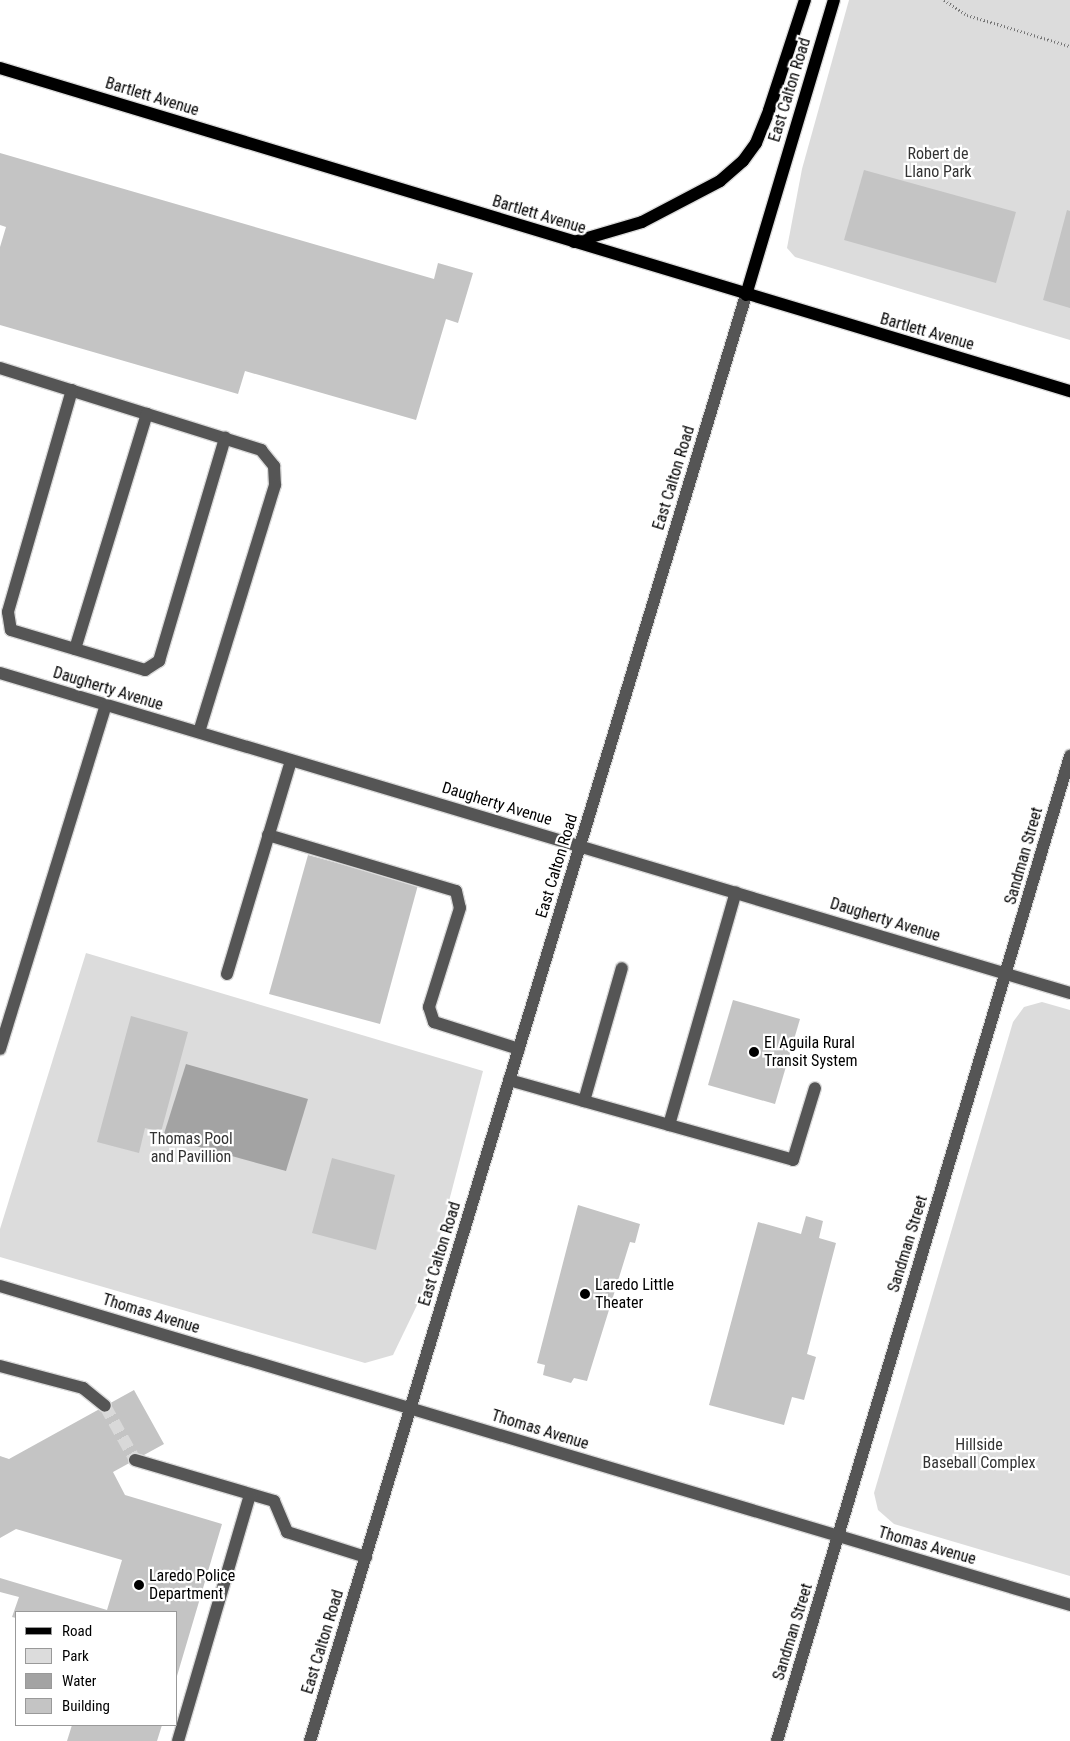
<!DOCTYPE html>
<style>
body{margin:0}
#map{position:relative;width:1070px;height:1741px;overflow:hidden;background:#fff;font-family:"Roboto Condensed",sans-serif}
div>[style]{position:absolute}
.green>*{inset:0;background:#dcdcdc}
.water>*{inset:0;background:#a3a3a3}
.building>*{inset:0;background:#c4c4c4}
.minor-tunnel>*{height:12px;margin-top:-6px;transform-origin:0;background:repeating-linear-gradient(90deg,#d9d9d9 0 12px,transparent 0 18px)}
.path>*{height:3px;margin-top:-1.5px;transform-origin:0;background:repeating-linear-gradient(90deg,#777 0 1px,transparent 0 3.5px)}
.roads{filter:drop-shadow(1px 0 #dbdbdb) drop-shadow(-1px 0 #dbdbdb) drop-shadow(0 1px #dbdbdb) drop-shadow(0 -1px #dbdbdb)}
.minor>*{height:12px;margin:-6px;padding:0 6px;transform-origin:6px;border-radius:6px;background:#555}
.major>*{height:12px;margin:-6px;padding:0 6px;transform-origin:6px;border-radius:6px;background:#000}
.dots>*{width:14px;height:14px;translate:-50% -50%;box-sizing:border-box;border:2px solid #fff;border-radius:50%}
span{translate:-50% -50%;white-space:nowrap;text-align:center;line-height:1.15;-webkit-text-stroke:4.5px #fff;paint-order:stroke}
.street-label{font-size:16px;color:#000}
.park-label{font-size:16px;color:#333}
.poi-label{font-size:16px;color:#000}
.left{translate:0 -50%;text-align:left}
.legend{position:absolute;left:15px;top:1611px;width:162px;height:115px;box-sizing:border-box;background:#fff;border:1px solid #999;margin:0;padding:6px 9px;list-style:none;font-size:15px;color:#000}
.legend li{display:flex;align-items:center;gap:10px;height:25px}
.legend b{width:25px;border:1px solid #999}
</style>
<div id="map">
<div class="green">
<i style="clip-path:polygon(849px 0,1070px 0,1070px 340px,795px 257px,787px 248px,802px 169px)"></i>
<i style="clip-path:polygon(86px 953px,483px 1071px,437px 1247px,419px 1301px,393px 1355px,365px 1363px,0 1257px,0 1229px)"></i>
<i style="clip-path:polygon(1042px 1002px,1070px 1010px,1070px 1576px,894px 1524px,878px 1510px,874px 1493px,1013px 1022px,1024px 1007px)"></i>
</div>
<div class="water">
<i style="clip-path:polygon(186px 1064px,308px 1099px,286px 1171px,163px 1137px)"></i>
</div>
<div class="building">
<i style="clip-path:polygon(0 153px,434px 279px,438px 263px,473px 273px,458px 323px,446px 319px,416px 420px,245px 371px,238px 394px,0 325px,0 247px,6px 227px,0 225px)"></i>
<i style="clip-path:polygon(864px 170px,1016px 212px,996px 283px,844px 240px)"></i>
<i style="clip-path:polygon(1067px 210px,1070px 211px,1070px 308px,1043px 300px)"></i>
<i style="clip-path:polygon(308px 855px,418px 885px,380px 1024px,269px 994px)"></i>
<i style="clip-path:polygon(733px 1000px,800px 1019px,775px 1104px,708px 1085px)"></i>
<i style="clip-path:polygon(131px 1016px,188px 1032px,161px 1132px,145px 1128px,139px 1153px,97px 1142px)"></i>
<i style="clip-path:polygon(332px 1158px,395px 1175px,376px 1250px,312px 1233px)"></i>
<i style="clip-path:polygon(578px 1205px,640px 1224px,635px 1243px,630px 1242px,587px 1381px,574px 1378px,571px 1383px,543px 1375px,545px 1365px,537px 1363px)"></i>
<i style="clip-path:polygon(806px 1216px,823px 1221px,819px 1238px,836px 1243px,807px 1354px,816px 1357px,804px 1400px,792px 1397px,784px 1425px,709px 1405px,758px 1222px,801px 1234px)"></i>
<i style="clip-path:polygon(134px 1390px,164px 1444px,113px 1472px,125px 1495px,222px 1524px,177px 1676px,176px 1612px,16px 1612px,16px 1618px,12px 1617px,19px 1597px,0 1592px,0 1578px,107px 1610px,122px 1560px,16px 1529px,0 1538px,0 1456px,9px 1459px)"></i>
<i style="clip-path:polygon(72px 1725px,162px 1725px,157px 1741px,67px 1741px)"></i>
</div>
<div class="minor-tunnel">
<i style="left:105px;top:1406px;width:62px;rotate:60.9deg"></i>
</div>
<div class="path">
<i style="left:944px;top:0;width:27px;rotate:33deg"></i>
<i style="left:967px;top:15px;width:108px;rotate:16.8deg"></i>
</div>
<div class="roads">
<div class="minor">
<i style="left:0;top:368px;width:274px;rotate:17.4deg"></i>
<i style="left:261px;top:450px;width:21px;rotate:51deg"></i>
<i style="left:274px;top:466px;width:19px;rotate:87deg"></i>
<i style="left:275px;top:485px;width:258px;rotate:107.1deg"></i>
<i style="left:72px;top:390px;width:231px;rotate:106.1deg"></i>
<i style="left:8px;top:612px;width:18px;rotate:81deg"></i>
<i style="left:11px;top:630px;width:140px;rotate:16.6deg"></i>
<i style="left:145px;top:670px;width:17px;rotate:-33deg"></i>
<i style="left:159px;top:661px;width:233px;rotate:-73.5deg"></i>
<i style="left:75px;top:649px;width:246px;rotate:-73deg"></i>
<i style="left:0;top:673px;width:1117px;rotate:16.65deg"></i>
<i style="left:268px;top:835px;width:196px;rotate:16.6deg"></i>
<i style="left:456px;top:891px;width:17px;rotate:77deg"></i>
<i style="left:460px;top:908px;width:104px;rotate:107.4deg"></i>
<i style="left:429px;top:1007px;width:16px;rotate:72deg"></i>
<i style="left:434px;top:1022px;width:89px;rotate:17.6deg"></i>
<i style="left:227px;top:974px;width:223px;rotate:-73.3deg"></i>
<i style="left:0;top:1049px;width:360px;rotate:-72.9deg"></i>
<i style="left:509px;top:1080px;width:295px;rotate:15.7deg"></i>
<i style="left:793px;top:1160px;width:75px;rotate:-73deg"></i>
<i style="left:584px;top:1101px;width:138px;rotate:-74.1deg"></i>
<i style="left:669px;top:1125px;width:242px;rotate:-74deg"></i>
<i style="left:0;top:1286px;width:1117px;rotate:16.6deg"></i>
<i style="left:0;top:1366px;width:86px;rotate:14.8deg"></i>
<i style="left:83px;top:1388px;width:28px;rotate:39deg"></i>
<i style="left:135px;top:1460px;width:145px;rotate:16.4deg"></i>
<i style="left:274px;top:1501px;width:34px;rotate:67deg"></i>
<i style="left:287px;top:1532px;width:83px;rotate:17.6deg"></i>
<i style="left:178px;top:1741px;width:256px;rotate:-73.7deg"></i>
<i style="left:310px;top:1741px;width:1510px;rotate:-73.22deg"></i>
<i style="left:777px;top:1741px;width:1028px;rotate:-73.43deg"></i>
</div>
<div class="major">
<i style="left:0;top:68px;width:1118px;rotate:16.8deg"></i>
<i style="left:574px;top:242px;width:71px;rotate:-16.4deg"></i>
<i style="left:642px;top:222px;width:88px;rotate:-27.7deg"></i>
<i style="left:720px;top:181px;width:30px;rotate:-41deg"></i>
<i style="left:743px;top:161px;width:22px;rotate:-54deg"></i>
<i style="left:756px;top:143px;width:35px;rotate:-68deg"></i>
<i style="left:769px;top:110px;width:116px;rotate:-71.9deg"></i>
<i style="left:746px;top:295px;width:308px;rotate:-73.4deg"></i>
</div>
</div>
<div class="dots">
<i style="left:754px;top:1052px;background:#000"></i>
<i style="left:585px;top:1294px;background:#000"></i>
<i style="left:139px;top:1585px;background:#000"></i>
</div>
<div class="street-label">
<span style="left:790px;top:90px;rotate:-73deg">East Calton Road</span>
<span style="left:152px;top:97px;rotate:17deg">Bartlett Avenue</span>
<span style="left:539px;top:215px;rotate:17deg">Bartlett Avenue</span>
<span style="left:927px;top:332px;rotate:16deg">Bartlett Avenue</span>
<span style="left:674px;top:478px;rotate:-73deg">East Calton Road</span>
<span style="left:108px;top:689px;rotate:17deg">Daugherty Avenue</span>
<span style="left:497px;top:804px;rotate:17deg">Daugherty Avenue</span>
<span style="left:1024px;top:856px;rotate:-74deg">Sandman Street</span>
<span style="left:557px;top:866px;rotate:-73deg">East Calton Road</span>
<span style="left:885px;top:920px;rotate:17deg">Daugherty Avenue</span>
<span style="left:908px;top:1244px;rotate:-73deg">Sandman Street</span>
<span style="left:440px;top:1254px;rotate:-73deg">East Calton Road</span>
<span style="left:151px;top:1314px;rotate:17deg">Thomas Avenue</span>
<span style="left:540px;top:1430px;rotate:17deg">Thomas Avenue</span>
<span style="left:927px;top:1546px;rotate:16deg">Thomas Avenue</span>
<span style="left:793px;top:1632px;rotate:-73deg">Sandman Street</span>
<span style="left:323px;top:1642px;rotate:-73deg">East Calton Road</span>
</div>
<div class="park-label">
<span style="left:938px;top:163px">Robert de<br>Llano Park</span>
<span style="left:191px;top:1148px">Thomas Pool<br>and Pavillion</span>
<span style="left:979px;top:1454px">Hillside<br>Baseball Complex</span>
</div>
<div class="poi-label">
<span class="left" style="left:764px;top:1052px">El Aguila Rural<br>Transit System</span>
<span class="left" style="left:595px;top:1294px">Laredo Little<br>Theater</span>
<span class="left" style="left:149px;top:1585px">Laredo Police<br>Department</span>
</div>
<ul class="legend">
<li><b style="height:6px;background:#000"></b>Road</li>
<li><b style="height:14px;background:#dcdcdc"></b>Park</li>
<li><b style="height:14px;background:#a3a3a3"></b>Water</li>
<li><b style="height:14px;background:#c4c4c4"></b>Building</li>
</ul>
</div>
